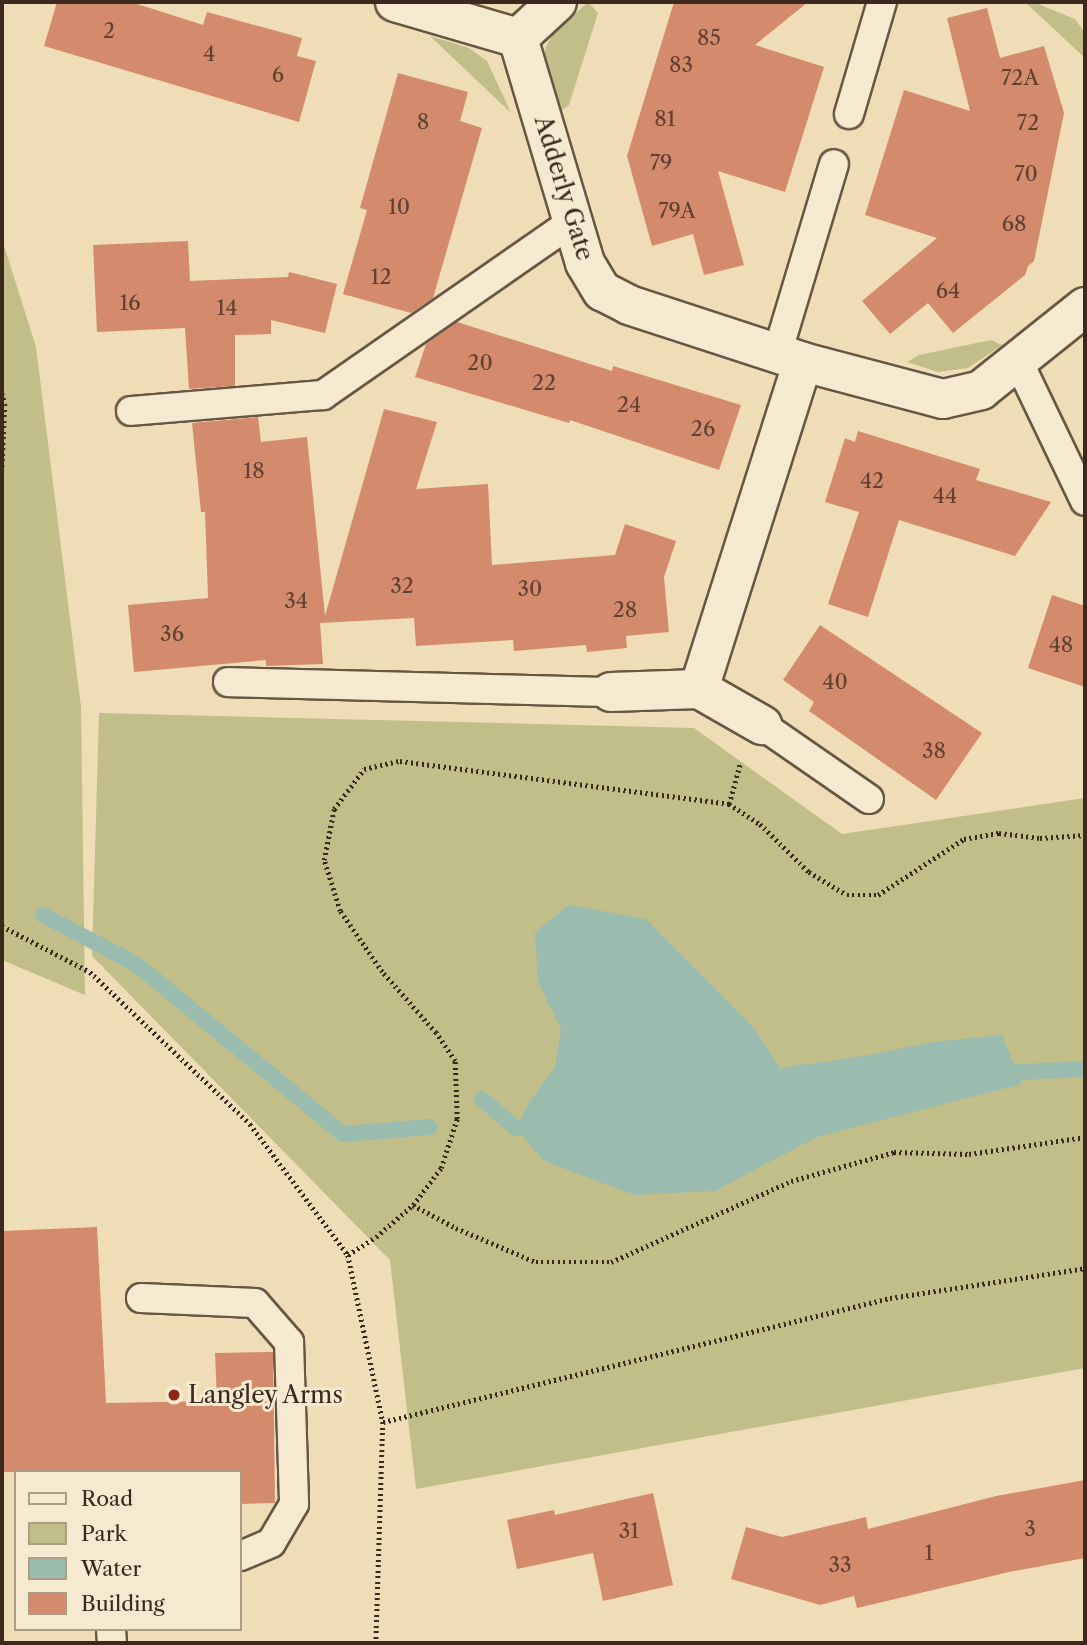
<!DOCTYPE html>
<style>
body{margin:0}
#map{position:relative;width:1087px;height:1645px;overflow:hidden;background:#efddb7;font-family:"Libre Caslon Text",serif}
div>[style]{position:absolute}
.green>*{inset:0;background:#c1be89}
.water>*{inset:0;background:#9abcae}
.stream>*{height:16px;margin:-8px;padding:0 8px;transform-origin:8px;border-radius:8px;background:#9abcae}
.building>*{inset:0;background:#d48a6d}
.path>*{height:4.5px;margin-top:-2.25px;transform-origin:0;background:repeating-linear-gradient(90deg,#3b291d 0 2px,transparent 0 5.5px)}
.roads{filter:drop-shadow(2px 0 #685644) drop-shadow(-2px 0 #685644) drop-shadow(0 2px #685644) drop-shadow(0 -2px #685644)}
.lane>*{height:28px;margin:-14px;padding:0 14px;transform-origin:14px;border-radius:14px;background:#f5e9d0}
.street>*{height:38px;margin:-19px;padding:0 19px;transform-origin:19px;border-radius:19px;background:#f5e9d0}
.dots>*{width:19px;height:19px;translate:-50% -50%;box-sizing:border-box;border:4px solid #f5e9d0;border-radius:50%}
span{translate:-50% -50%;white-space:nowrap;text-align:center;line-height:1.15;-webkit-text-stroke:6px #f5e9d0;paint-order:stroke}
.number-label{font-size:21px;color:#614131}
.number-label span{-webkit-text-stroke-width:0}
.street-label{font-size:24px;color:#3b291d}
.poi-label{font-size:24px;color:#3b291d}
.left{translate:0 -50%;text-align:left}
.frame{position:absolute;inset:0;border:4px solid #3b291d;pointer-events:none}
.legend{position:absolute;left:14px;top:1470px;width:228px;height:161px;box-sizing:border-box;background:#f5e9d0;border:2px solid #ab9c88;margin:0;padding:9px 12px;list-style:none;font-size:21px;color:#3b291d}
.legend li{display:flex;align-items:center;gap:14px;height:35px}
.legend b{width:35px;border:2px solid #ab9c88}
</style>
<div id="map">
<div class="green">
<i style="clip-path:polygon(588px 2px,598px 13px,569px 105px,559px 112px,543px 58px,546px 46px,553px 34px)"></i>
<i style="clip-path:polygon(1025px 2px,1033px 2px,1075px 19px,1085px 33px,1085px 58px)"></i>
<i style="clip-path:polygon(430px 36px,469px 48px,487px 61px,511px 113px)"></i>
<i style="clip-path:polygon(2px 239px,36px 347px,81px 707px,85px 995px,2px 960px)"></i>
<i style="clip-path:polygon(991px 340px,1002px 345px,968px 368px,938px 372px,907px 362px,919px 355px)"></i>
<i style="clip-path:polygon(99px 713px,694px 728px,842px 834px,1085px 798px,1085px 1368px,416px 1489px,390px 1260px,92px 956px)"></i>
</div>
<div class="water">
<i style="clip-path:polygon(569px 905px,646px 919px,754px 1028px,780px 1068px,864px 1056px,932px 1042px,1002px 1035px,1022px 1084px,817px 1137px,715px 1191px,635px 1195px,588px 1178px,543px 1160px,516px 1128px,530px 1101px,555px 1067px,561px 1029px,538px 982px,535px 932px)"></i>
</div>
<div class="stream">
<i style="left:43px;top:915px;width:105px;rotate:27.8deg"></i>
<i style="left:136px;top:964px;width:268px;rotate:39.4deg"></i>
<i style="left:343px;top:1134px;width:87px;rotate:-4.6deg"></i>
<i style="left:997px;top:1073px;width:88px;rotate:-2.6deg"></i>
<i style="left:482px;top:1099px;width:45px;rotate:40.5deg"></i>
<i style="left:516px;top:1128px;width:19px"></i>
</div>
<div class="building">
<i style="clip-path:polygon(57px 2px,131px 2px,203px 25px,207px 12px,302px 38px,297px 56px,316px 61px,299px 122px,44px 46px)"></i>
<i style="clip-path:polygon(674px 2px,808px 2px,755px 45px,824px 67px,785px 192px,718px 171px,744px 265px,704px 275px,693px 234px,652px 246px,627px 156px)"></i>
<i style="clip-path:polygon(987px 8px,1000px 58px,1044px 46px,1064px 113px,1034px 261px,1028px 266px,1025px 275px,953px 333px,928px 303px,890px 334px,862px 301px,937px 238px,865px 215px,904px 90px,970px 111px,947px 18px)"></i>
<i style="clip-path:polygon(398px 73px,468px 92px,460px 121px,482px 128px,433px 298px,411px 313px,343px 294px,367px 210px,360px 208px)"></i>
<i style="clip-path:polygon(188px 241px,190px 281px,288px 277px,289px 272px,337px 284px,325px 333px,271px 320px,271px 334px,235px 335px,235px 386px,189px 389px,185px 328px,97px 332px,93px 245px)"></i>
<i style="clip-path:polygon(457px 322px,612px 371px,613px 366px,741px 405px,719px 470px,570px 420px,569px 423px,415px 377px,426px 344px)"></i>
<i style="clip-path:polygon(384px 409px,437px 422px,416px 489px,488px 484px,492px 565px,615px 555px,625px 524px,676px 541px,664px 577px,669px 632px,626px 636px,627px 648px,587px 652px,586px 645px,514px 651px,513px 640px,416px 646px,414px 618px,320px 623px,323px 664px,266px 666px,266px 660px,134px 672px,128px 605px,208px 598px,205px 512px,201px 512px,192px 423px,258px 417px,261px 442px,307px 437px,325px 616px)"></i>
<i style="clip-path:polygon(858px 431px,980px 469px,976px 480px,1051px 502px,1015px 556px,899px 520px,868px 617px,828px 604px,859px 512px,825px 502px,845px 438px,855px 442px)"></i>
<i style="clip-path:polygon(1052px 595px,1085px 606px,1085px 687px,1028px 668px)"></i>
<i style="clip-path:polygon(820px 625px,982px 733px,936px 800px,809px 711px,814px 702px,783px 680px)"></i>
<i style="clip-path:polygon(97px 1227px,106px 1403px,217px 1401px,215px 1353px,273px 1352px,275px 1503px,240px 1504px,240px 1472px,2px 1472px,2px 1231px)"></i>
<i style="clip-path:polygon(1085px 1480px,1085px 1558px,1009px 1572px,857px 1608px,854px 1596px,820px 1605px,731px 1579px,746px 1527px,782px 1537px,866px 1517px,868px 1529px,996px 1496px)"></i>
<i style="clip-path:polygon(653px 1493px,673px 1585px,603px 1601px,593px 1553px,517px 1569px,507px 1520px,554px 1510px,555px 1515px)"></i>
</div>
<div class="path">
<i style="left:2px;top:393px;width:11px;rotate:75deg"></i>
<i style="left:5px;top:404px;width:66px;rotate:92.6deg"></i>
<i style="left:729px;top:804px;width:41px;rotate:-74.6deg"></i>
<i style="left:2px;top:926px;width:99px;rotate:27.6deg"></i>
<i style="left:90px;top:972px;width:221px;rotate:43.5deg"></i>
<i style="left:250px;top:1124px;width:164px;rotate:53.2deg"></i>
<i style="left:348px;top:1255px;width:171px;rotate:78.2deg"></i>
<i style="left:383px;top:1422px;width:221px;rotate:91.8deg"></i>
<i style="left:413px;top:1205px;width:49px;rotate:28.1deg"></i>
<i style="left:456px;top:1228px;width:87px;rotate:23deg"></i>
<i style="left:536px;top:1262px;width:75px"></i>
<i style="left:611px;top:1262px;width:197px;rotate:-24.2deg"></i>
<i style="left:791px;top:1181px;width:107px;rotate:-15.7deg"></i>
<i style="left:894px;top:1152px;width:75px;rotate:1.5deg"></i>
<i style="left:969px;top:1154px;width:117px;rotate:-8.3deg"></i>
<i style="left:348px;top:1255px;width:33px;rotate:-33deg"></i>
<i style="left:376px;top:1237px;width:49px;rotate:-40.9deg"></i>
<i style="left:413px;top:1205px;width:46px;rotate:-52.9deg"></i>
<i style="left:441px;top:1168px;width:52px;rotate:-71.9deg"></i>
<i style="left:457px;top:1119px;width:58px;rotate:-92deg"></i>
<i style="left:455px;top:1061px;width:34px;rotate:-124deg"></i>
<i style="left:436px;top:1033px;width:81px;rotate:-131.5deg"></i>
<i style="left:382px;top:972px;width:74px;rotate:-124.5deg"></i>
<i style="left:340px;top:911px;width:53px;rotate:-107.4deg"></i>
<i style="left:324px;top:860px;width:52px;rotate:-78.9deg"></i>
<i style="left:334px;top:809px;width:50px;rotate:-53.1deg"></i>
<i style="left:364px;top:769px;width:37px;rotate:-13deg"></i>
<i style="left:400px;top:761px;width:332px;rotate:7.4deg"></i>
<i style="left:729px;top:804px;width:37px;rotate:33deg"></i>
<i style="left:760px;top:824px;width:69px;rotate:44.4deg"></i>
<i style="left:809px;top:872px;width:44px;rotate:31.2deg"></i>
<i style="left:847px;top:895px;width:31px"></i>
<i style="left:878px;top:895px;width:103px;rotate:-33.1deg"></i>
<i style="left:964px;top:839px;width:36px;rotate:-10deg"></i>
<i style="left:999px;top:833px;width:41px;rotate:7deg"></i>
<i style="left:1040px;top:838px;width:45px;rotate:-3.8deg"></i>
<i style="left:383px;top:1422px;width:522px;rotate:-13.74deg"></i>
<i style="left:890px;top:1298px;width:197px;rotate:-8.7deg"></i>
</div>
<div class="roads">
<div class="lane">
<i style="left:849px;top:114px;width:117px;rotate:-73.6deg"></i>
<i style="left:777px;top:354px;width:198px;rotate:-73.3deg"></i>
<i style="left:1018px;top:361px;width:155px;rotate:64.4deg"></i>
<i style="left:131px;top:411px;width:193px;rotate:-4.8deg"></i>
<i style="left:323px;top:395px;width:305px;rotate:-34.8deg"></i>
<i style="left:228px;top:682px;width:383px;rotate:1.5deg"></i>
<i style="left:762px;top:725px;width:130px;rotate:34.7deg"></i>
<i style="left:141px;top:1298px;width:114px;rotate:2.5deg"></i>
<i style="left:255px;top:1303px;width:52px;rotate:48.9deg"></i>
<i style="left:289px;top:1342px;width:162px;rotate:88.2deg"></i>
<i style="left:294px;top:1504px;width:45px;rotate:120.5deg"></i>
<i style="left:271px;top:1543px;width:34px;rotate:157deg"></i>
<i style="left:111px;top:1629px;width:14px;rotate:86deg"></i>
</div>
<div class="street">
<i style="left:395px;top:2px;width:128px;rotate:16.3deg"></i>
<i style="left:518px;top:38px;width:235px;rotate:73.4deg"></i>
<i style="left:585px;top:263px;width:33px;rotate:59deg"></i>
<i style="left:602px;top:291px;width:30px;rotate:27deg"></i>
<i style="left:629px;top:305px;width:183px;rotate:18.1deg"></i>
<i style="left:803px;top:362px;width:145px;rotate:14.8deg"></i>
<i style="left:943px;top:399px;width:39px;rotate:-13deg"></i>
<i style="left:981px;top:390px;width:133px;rotate:-38.6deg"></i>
<i style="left:518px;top:38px;width:53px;rotate:-42.7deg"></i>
<i style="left:699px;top:689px;width:73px;rotate:29.7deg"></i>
<i style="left:611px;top:692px;width:88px;rotate:-2deg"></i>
<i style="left:699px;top:689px;width:343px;rotate:-72.4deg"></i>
</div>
</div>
<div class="dots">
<i style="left:174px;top:1395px;background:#8f2418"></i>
</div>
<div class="number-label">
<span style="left:109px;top:31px">2</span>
<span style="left:709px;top:38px">85</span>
<span style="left:209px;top:54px">4</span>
<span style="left:681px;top:65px">83</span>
<span style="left:278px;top:75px">6</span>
<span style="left:1020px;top:78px">72A</span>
<span style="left:665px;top:119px">81</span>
<span style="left:423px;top:122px">8</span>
<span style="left:1028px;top:123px">72</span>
<span style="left:661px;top:163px">79</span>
<span style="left:1026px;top:174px">70</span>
<span style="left:399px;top:207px">10</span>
<span style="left:677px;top:211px">79A</span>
<span style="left:1014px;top:224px">68</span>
<span style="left:381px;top:277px">12</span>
<span style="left:948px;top:291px">64</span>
<span style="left:130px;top:303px">16</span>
<span style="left:227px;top:308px">14</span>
<span style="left:480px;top:363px">20</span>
<span style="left:544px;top:383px">22</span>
<span style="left:629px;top:405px">24</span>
<span style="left:703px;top:429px">26</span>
<span style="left:254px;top:471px">18</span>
<span style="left:872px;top:481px">42</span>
<span style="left:945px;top:496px">44</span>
<span style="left:402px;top:586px">32</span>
<span style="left:530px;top:589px">30</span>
<span style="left:296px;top:601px">34</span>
<span style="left:625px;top:610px">28</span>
<span style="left:172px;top:634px">36</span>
<span style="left:1061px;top:645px">48</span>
<span style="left:835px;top:682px">40</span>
<span style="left:934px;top:751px">38</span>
<span style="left:1030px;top:1529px">3</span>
<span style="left:629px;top:1531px">31</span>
<span style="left:929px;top:1553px">1</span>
<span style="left:840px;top:1565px">33</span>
</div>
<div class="street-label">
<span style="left:564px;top:188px;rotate:73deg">Adderly Gate</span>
</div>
<div class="poi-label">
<span class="left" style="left:188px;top:1395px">Langley Arms</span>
</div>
<div class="frame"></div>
<ul class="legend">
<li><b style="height:9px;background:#f5e9d0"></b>Road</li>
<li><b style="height:19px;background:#c1be89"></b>Park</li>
<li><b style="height:19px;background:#9abcae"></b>Water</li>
<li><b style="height:19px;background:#d48a6d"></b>Building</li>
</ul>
</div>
